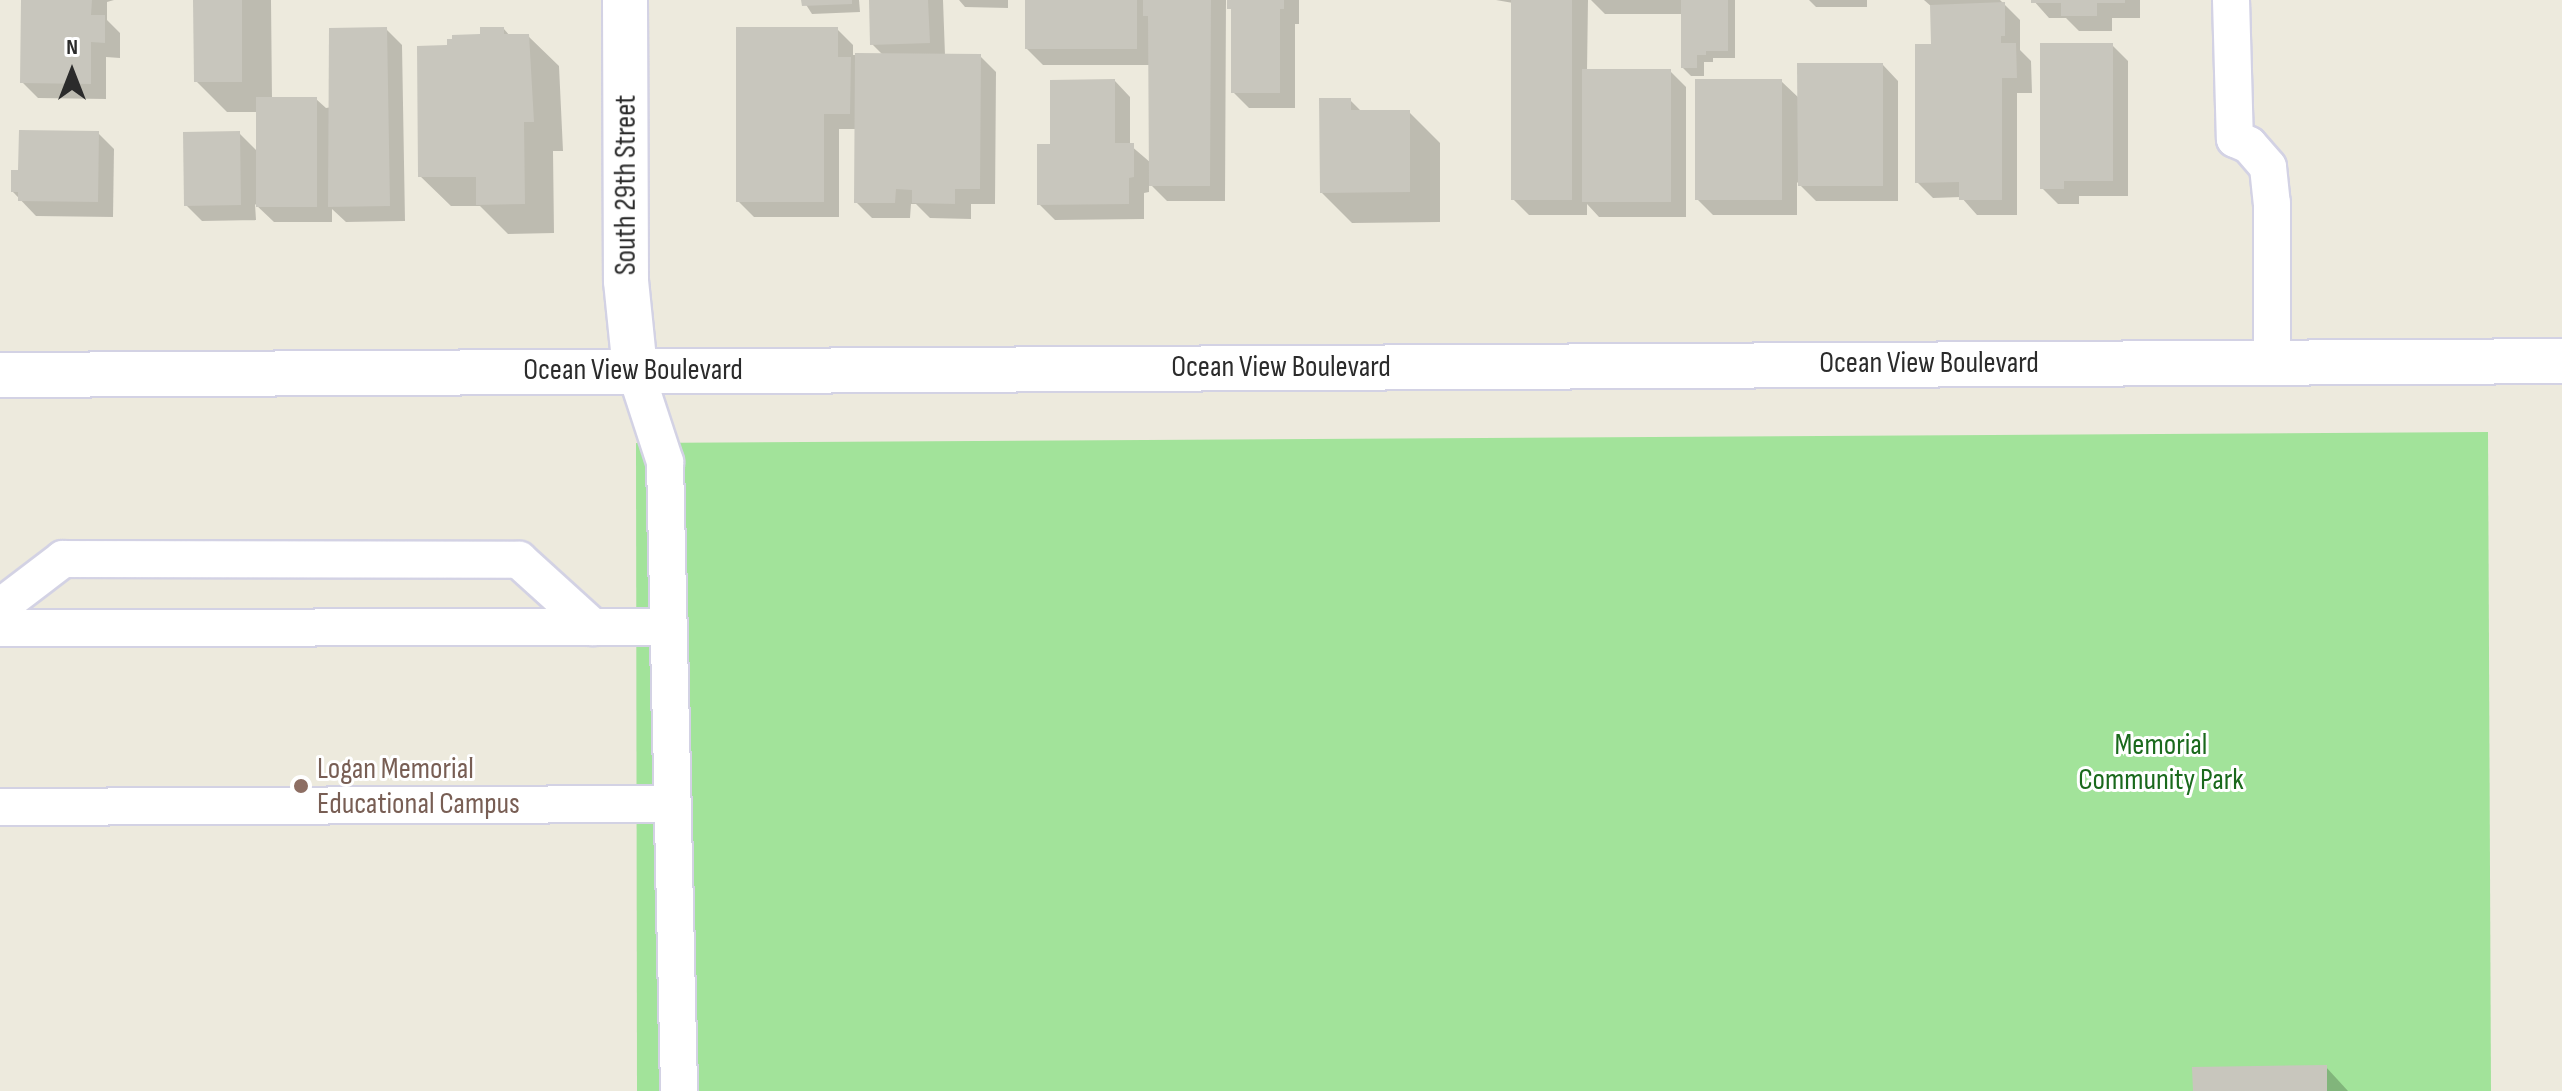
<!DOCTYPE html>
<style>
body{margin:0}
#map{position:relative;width:2562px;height:1091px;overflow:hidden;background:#edeadd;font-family:"Sofia Sans Condensed",sans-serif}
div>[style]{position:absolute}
.green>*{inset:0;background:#a2e39a}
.shadow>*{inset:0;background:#0003}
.building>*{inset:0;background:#c8c6bd}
.roads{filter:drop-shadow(2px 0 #d3d2e4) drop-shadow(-2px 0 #d3d2e4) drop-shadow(0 2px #d3d2e4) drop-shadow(0 -2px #d3d2e4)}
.lane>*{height:36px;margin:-18px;padding:0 18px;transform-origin:18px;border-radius:18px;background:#fff}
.street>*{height:44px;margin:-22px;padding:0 22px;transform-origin:22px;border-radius:22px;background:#fff}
.secondary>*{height:44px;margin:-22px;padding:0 22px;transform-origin:22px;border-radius:22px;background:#fff}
.dots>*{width:22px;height:22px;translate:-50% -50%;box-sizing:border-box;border:4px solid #fff;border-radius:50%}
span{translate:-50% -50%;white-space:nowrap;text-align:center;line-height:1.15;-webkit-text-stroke:6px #fff;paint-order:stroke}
.street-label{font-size:30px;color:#2b2b2b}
.park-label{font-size:30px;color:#1a691c}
.education-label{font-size:30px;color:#785e54}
.left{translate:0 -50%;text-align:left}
.north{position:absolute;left:32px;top:32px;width:80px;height:80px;-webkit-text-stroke:6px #fff;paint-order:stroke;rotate:0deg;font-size:22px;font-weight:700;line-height:32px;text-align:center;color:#2b2b2b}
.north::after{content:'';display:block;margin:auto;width:28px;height:36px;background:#2b2b2b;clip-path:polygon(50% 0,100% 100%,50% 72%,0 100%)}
</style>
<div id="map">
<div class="green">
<i style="clip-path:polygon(2488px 432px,2491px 1091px,637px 1091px,636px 443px)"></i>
</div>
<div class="shadow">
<i style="clip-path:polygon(23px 0,114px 0,107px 2px,107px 20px,120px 33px,120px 58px,106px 57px,106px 99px,38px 98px,22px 82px)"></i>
<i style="clip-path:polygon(195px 0,271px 0,272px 99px,316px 99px,326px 108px,332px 107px,386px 29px,402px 45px,405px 221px,346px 222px,332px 209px,332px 222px,274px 222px,255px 204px,256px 220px,202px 221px,186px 205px,239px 133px,258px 152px,258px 112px,227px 112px,196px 81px)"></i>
<i style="clip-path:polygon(803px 0,859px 0,860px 12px,812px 14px)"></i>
<i style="clip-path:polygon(871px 0,943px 0,945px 55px,980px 56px,996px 72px,995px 204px,971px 204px,971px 219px,930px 218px,916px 204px,911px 204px,910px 218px,872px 218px,856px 202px,857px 129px,839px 129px,839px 217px,754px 217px,738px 201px,837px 29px,853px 45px,853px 55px,883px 55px,872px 44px)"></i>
<i style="clip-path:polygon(959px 0,1008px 0,1008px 8px,965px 7px)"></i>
<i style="clip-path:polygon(1027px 0,1226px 0,1225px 201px,1167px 201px,1149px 183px,1149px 192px,1144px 193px,1144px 219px,1055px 220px,1039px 204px,1052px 146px,1115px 81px,1130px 97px,1130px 145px,1151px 163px,1150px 65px,1043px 65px,1027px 49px)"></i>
<i style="clip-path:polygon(1231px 0,1299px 0,1299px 24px,1295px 24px,1295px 108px,1249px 108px,1233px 92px)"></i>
<i style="clip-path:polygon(1496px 0,1588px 0,1587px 71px,1670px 71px,1686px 87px,1686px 217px,1599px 217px,1587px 204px,1587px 215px,1529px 215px,1513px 199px,1513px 3px)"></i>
<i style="clip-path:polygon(1591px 0,1735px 0,1735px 58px,1713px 58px,1713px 62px,1704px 62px,1704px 76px,1691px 76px,1683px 68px,1683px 14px,1605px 14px)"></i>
<i style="clip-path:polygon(1809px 0,1867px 0,1867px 7px,1816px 7px)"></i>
<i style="clip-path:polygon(1924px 0,2000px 0,2020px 20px,2020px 50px,2031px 61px,2032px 93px,2017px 93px,2017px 215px,1977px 215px,1961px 197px,1933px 198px,1917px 182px,1933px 46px,1932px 7px)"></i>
<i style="clip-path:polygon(2033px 0,2140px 0,2140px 18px,2112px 18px,2112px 31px,2079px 31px,2066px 18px,2049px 18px)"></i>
<i style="clip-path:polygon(504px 29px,510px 36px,528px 36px,559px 66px,563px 151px,553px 151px,554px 233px,508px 234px,480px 206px,451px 206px,420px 176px,449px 47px)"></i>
<i style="clip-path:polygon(2112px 45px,2128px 61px,2128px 196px,2079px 196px,2079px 204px,2058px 204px,2042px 188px)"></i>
<i style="clip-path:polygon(1883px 65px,1898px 81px,1898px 201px,1816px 201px,1797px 182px,1797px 215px,1713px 215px,1697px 199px,1781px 81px,1800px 99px)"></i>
<i style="clip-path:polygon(1350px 100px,1362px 112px,1409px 112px,1440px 143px,1440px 222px,1352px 223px,1322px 193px)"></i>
<i style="clip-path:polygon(98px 133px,114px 149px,113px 217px,36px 216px,13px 192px,20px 172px)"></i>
<i style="clip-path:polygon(2326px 1067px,2348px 1091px,2195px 1091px)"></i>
</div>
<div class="building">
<i style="clip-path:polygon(21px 0,92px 0,91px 15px,105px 15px,105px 43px,91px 42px,91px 84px,20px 83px)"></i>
<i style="clip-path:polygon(193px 0,242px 0,242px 82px,194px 82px)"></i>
<i style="clip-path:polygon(801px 0,852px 0,852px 4px,802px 6px)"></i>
<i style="clip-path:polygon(869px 0,928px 0,930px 43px,870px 45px)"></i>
<i style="clip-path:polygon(1025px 0,1137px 0,1137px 49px,1025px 49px)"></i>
<i style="clip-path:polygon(1143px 0,1211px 0,1210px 186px,1149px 186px,1148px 16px,1143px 16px)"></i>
<i style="clip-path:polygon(1227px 0,1284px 0,1284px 9px,1280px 9px,1280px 93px,1231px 93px,1231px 9px,1227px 9px)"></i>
<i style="clip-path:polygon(1511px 0,1572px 0,1572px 200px,1511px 200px)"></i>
<i style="clip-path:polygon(1681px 0,1728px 0,1728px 51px,1706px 51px,1706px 55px,1697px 55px,1697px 68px,1681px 68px)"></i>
<i style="clip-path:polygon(2031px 0,2125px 0,2125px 3px,2097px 3px,2097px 16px,2061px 16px,2061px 3px,2031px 3px)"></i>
<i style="clip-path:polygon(2005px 2px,2005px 36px,2001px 36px,2001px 43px,2016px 43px,2017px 78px,2002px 78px,2002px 200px,1959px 200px,1959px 182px,1915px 183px,1915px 44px,1931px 44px,1930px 5px)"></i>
<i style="clip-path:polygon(387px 27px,390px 206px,328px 207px,329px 28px)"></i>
<i style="clip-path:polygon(480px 27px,504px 27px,504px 34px,529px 34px,534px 122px,524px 122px,525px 204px,476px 205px,476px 177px,418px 177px,417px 46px,447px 45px,447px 39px,452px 39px,452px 35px,480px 34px)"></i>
<i style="clip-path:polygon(736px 27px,838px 27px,838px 57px,851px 57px,850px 114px,824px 114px,824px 202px,736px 202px)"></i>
<i style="clip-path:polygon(2040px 43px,2113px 43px,2113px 181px,2064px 181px,2064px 189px,2040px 189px)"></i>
<i style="clip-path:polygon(855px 53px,981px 54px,980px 189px,955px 189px,955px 204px,912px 203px,912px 190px,896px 189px,895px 203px,854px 203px)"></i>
<i style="clip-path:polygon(1797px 63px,1883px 63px,1883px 186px,1798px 186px)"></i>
<i style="clip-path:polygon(1582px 69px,1671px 69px,1671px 202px,1582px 202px)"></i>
<i style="clip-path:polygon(1115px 79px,1115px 143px,1134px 143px,1134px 177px,1129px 178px,1129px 204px,1037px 205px,1037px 144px,1050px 144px,1050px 80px)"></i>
<i style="clip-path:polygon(1695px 79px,1782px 79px,1782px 200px,1695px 200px)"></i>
<i style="clip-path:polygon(256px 97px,317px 97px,317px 207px,256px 207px)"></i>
<i style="clip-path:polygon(1319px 98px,1351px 98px,1351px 110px,1410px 110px,1410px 192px,1320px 193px)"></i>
<i style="clip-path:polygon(19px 130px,99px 131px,98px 202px,18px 201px,18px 192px,11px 192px,11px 170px,18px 170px)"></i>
<i style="clip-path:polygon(240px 131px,241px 205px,184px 206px,183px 132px)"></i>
<i style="clip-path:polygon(2327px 1065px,2327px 1091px,2193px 1091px,2192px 1067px)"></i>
</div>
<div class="roads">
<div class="lane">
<i style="left:2231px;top:0;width:139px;rotate:88.4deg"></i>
<i style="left:2235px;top:139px;width:15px;rotate:23deg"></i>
<i style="left:2249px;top:145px;width:29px;rotate:49deg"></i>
<i style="left:2268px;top:167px;width:36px;rotate:84deg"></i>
<i style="left:2272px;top:203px;width:157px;rotate:90deg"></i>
<i style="left:635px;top:370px;width:97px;rotate:71.9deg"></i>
<i style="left:665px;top:462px;width:629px;rotate:88.72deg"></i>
<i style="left:0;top:607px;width:79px;rotate:-37.3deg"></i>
<i style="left:63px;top:559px;width:456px;rotate:0.1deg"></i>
<i style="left:519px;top:560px;width:100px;rotate:42.2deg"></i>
<i style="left:0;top:628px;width:669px;rotate:-0.09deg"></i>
<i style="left:0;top:807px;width:672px;rotate:-0.26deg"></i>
</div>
<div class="street">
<i style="left:625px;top:0;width:281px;rotate:89.8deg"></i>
<i style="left:626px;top:281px;width:89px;rotate:84.2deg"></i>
</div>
<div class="secondary">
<i style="left:0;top:375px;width:2562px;rotate:-0.31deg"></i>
</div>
</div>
<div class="dots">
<i style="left:301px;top:786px;background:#8d6e63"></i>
</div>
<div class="street-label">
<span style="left:626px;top:185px;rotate:-90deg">South 29th Street</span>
<span style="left:1929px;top:363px">Ocean View Boulevard</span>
<span style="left:1281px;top:367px">Ocean View Boulevard</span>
<span style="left:633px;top:370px">Ocean View Boulevard</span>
</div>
<div class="park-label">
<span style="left:2161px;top:762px">Memorial<br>Community Park</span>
</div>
<div class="education-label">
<span class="left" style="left:317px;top:786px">Logan Memorial<br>Educational Campus</span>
</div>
<div class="north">N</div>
</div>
